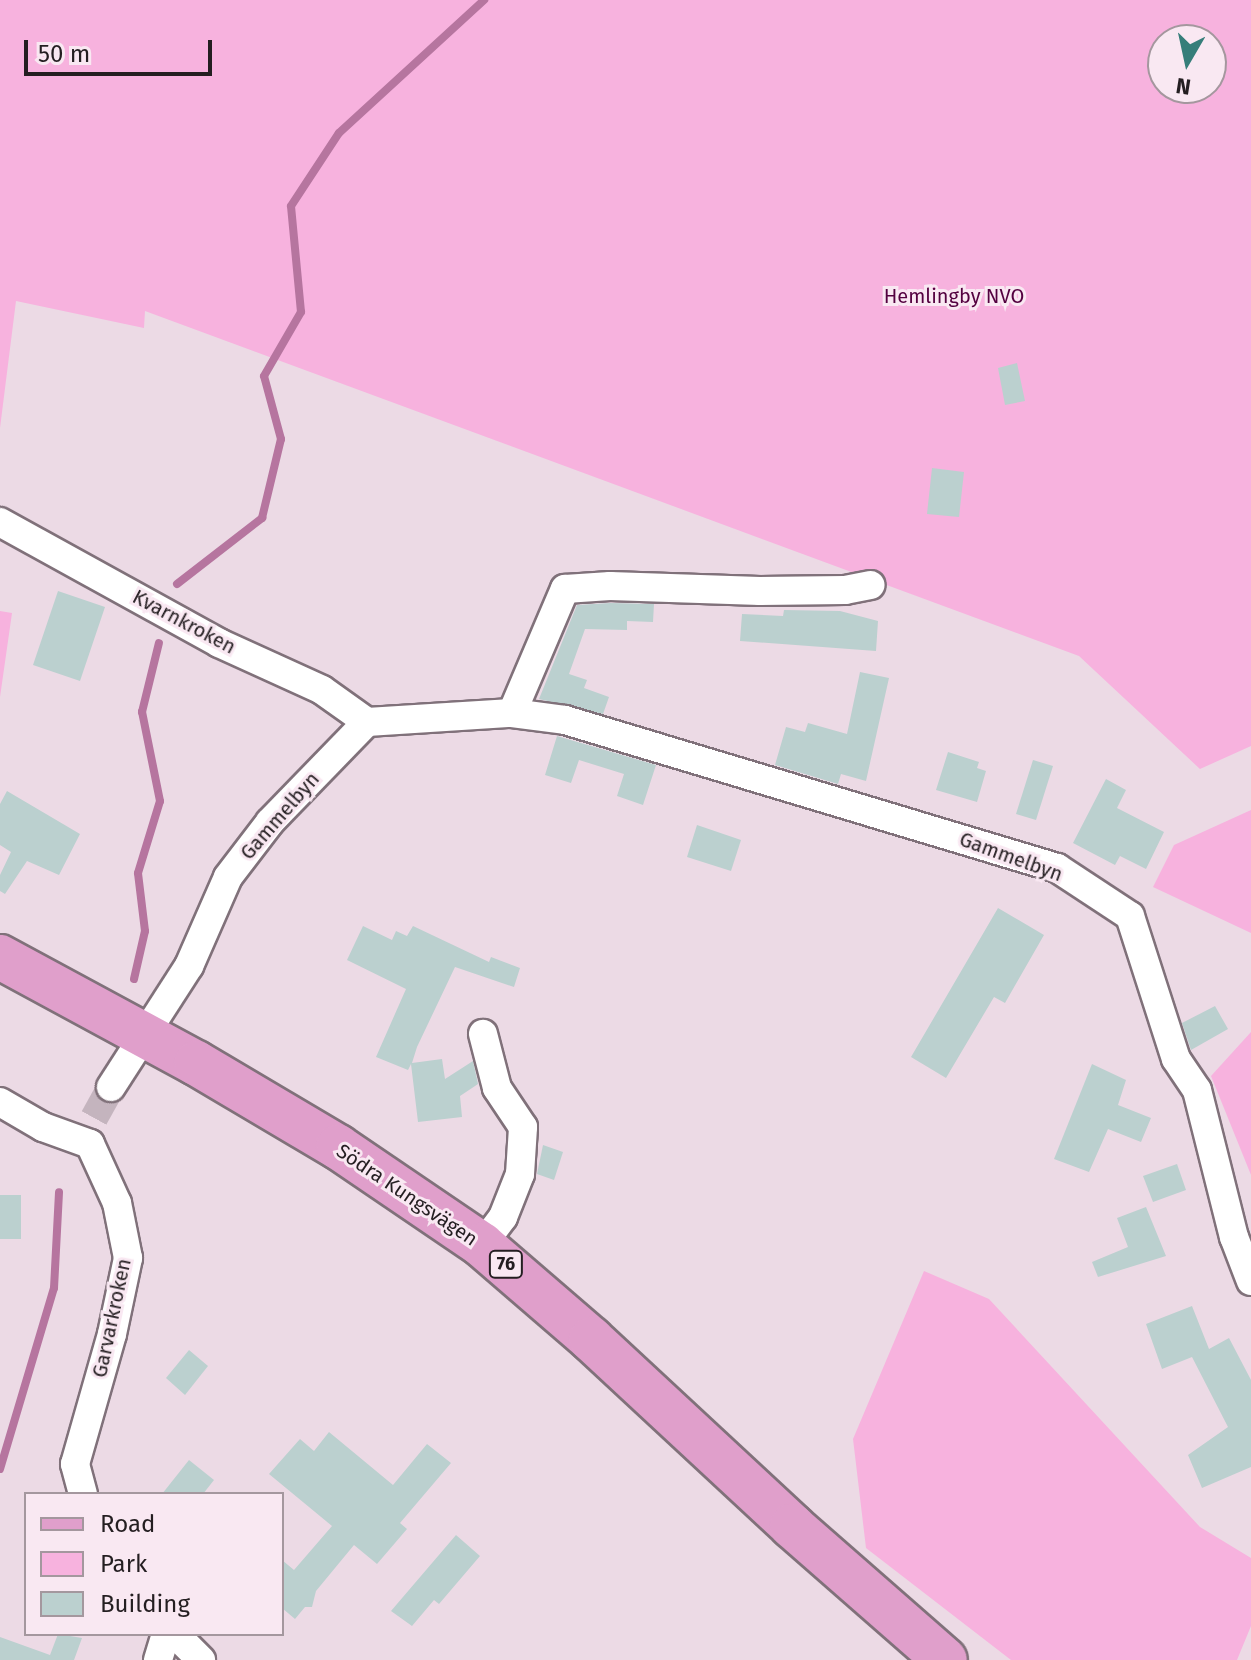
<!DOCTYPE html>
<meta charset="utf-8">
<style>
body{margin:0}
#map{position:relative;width:1251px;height:1660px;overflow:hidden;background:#ecdae5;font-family:"Fira Sans",sans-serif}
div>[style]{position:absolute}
.green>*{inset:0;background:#f7b2de}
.stream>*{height:8px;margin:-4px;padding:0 4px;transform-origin:4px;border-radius:4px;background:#b6759f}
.building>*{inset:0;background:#bbd0cf}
.street-tunnel>*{height:28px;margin-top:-14px;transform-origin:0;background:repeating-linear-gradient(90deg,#c4b4be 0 28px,transparent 0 42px)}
.roads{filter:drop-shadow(2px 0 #80717a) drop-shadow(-2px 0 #80717a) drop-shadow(0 2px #80717a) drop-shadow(0 -2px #80717a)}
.street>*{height:28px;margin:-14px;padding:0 14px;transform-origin:14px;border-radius:14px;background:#fff}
.primary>*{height:44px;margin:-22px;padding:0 22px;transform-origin:22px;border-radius:22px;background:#e09fcb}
span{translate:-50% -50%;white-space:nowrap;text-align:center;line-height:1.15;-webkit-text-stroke:6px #f9e8f2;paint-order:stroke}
.shield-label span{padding:2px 6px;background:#f9e8f2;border:2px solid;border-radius:6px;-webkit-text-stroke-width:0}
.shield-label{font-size:18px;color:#241e21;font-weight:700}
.park-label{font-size:20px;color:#540140}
.street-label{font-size:20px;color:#241e21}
.legend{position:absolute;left:24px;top:1492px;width:260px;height:144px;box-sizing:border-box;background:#f9e8f2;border:2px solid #a4979e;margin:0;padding:10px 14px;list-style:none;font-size:24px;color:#241e21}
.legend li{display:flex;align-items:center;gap:16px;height:40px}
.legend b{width:40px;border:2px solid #a4979e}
.north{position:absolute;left:1147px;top:24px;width:80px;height:80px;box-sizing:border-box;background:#f9e8f2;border:2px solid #a4979e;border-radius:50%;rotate:189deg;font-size:22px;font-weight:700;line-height:32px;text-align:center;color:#241e21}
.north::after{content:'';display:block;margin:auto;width:28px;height:36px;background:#367e7a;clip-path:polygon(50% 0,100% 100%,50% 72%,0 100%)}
.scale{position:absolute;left:24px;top:40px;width:188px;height:36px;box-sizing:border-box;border:4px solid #241e21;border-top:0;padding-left:10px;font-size:24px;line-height:28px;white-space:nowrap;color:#241e21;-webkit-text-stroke:6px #f9e8f2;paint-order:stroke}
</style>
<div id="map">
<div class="green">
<i style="clip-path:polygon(evenodd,0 0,1251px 0,1251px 746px,1200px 769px,1079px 656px,145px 311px,144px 328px,16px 301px,0 428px,0 0,1163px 40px,1211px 40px,1211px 88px,1163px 88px,1163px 40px)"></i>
<i style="clip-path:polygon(0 611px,12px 613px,0 697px)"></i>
<i style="clip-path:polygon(1251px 810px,1251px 933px,1153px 887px,1174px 845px)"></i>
<i style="clip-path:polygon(1251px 1032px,1251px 1175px,1211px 1076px)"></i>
<i style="clip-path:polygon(924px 1271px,989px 1299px,1200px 1527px,1251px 1558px,1251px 1626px,1237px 1660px,1011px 1660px,866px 1548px,853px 1439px)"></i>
</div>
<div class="stream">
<i style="left:177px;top:584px;width:108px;rotate:-37.8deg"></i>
<i style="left:262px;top:518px;width:81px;rotate:-76.5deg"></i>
<i style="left:281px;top:439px;width:65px;rotate:-105.1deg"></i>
<i style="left:264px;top:376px;width:74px;rotate:-60deg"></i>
<i style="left:301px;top:312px;width:106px;rotate:-95.4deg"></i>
<i style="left:291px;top:206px;width:87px;rotate:-56.7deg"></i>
<i style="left:339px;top:133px;width:197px;rotate:-42.5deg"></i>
<i style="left:134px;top:979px;width:49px;rotate:-77.1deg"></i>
<i style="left:145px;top:931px;width:58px;rotate:-96.9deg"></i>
<i style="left:138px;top:873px;width:75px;rotate:-73deg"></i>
<i style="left:160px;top:801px;width:91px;rotate:-101.4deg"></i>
<i style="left:142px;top:712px;width:71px;rotate:-76.2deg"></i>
<i style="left:0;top:1469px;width:189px;rotate:-73.4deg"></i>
<i style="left:54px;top:1288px;width:96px;rotate:-87deg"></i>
</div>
<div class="building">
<i style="clip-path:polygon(1017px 363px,1025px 401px,1005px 405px,998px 368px)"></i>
<i style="clip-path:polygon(932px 468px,964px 472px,959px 517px,927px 514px)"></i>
<i style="clip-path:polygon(58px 591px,105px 607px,80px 681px,33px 665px)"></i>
<i style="clip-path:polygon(610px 603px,654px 604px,653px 622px,627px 621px,627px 630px,585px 629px,569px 674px,587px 680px,584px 688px,609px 697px,603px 714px,539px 699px,577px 605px)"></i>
<i style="clip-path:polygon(784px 610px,840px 611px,878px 621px,876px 651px,740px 641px,742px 614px,783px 616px)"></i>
<i style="clip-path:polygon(860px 672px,889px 678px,866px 781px,841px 774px,838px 784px,775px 765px,786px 727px,805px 732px,808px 723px,847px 734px)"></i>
<i style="clip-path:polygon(557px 736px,656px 765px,643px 805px,617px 796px,624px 774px,579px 760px,571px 783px,545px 775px)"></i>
<i style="clip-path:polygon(948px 752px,979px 762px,977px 768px,986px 771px,977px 802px,936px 790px)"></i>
<i style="clip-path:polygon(1033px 760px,1053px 766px,1036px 820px,1016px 814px)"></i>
<i style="clip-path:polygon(1106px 779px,1126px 790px,1117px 808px,1164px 832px,1146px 869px,1120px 856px,1115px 865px,1073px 843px)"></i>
<i style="clip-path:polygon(7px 791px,80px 834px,59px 875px,27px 861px,5px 894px,0 891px,0 875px,11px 852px,0 845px,0 804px)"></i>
<i style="clip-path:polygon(697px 825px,741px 840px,731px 871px,687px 857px)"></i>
<i style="clip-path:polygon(998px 908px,1044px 935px,1005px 1003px,994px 997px,946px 1078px,911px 1057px)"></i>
<i style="clip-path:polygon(363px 926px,392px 940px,396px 931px,407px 936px,413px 926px,489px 962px,491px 957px,520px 968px,514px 987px,455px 967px,417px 1047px,412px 1063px,442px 1059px,445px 1079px,473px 1061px,478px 1084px,460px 1096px,462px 1117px,418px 1122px,411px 1064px,408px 1070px,376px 1057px,406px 989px,347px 960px)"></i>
<i style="clip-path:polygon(1215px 1006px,1228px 1029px,1191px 1050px,1182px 1023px)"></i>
<i style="clip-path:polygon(1092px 1064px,1126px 1080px,1118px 1105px,1151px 1118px,1141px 1142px,1108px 1129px,1089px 1172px,1054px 1159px)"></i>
<i style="clip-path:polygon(543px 1145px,563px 1152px,554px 1180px,537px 1174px)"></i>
<i style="clip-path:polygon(1177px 1164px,1186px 1190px,1153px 1202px,1143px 1176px)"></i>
<i style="clip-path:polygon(0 1195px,21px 1195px,21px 1239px,0 1239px)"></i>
<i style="clip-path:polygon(1146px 1207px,1166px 1256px,1098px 1277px,1092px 1262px,1128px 1247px,1117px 1218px)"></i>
<i style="clip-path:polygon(1192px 1306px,1209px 1349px,1229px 1338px,1251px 1380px,1251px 1467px,1202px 1488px,1188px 1455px,1228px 1427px,1192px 1357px,1162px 1369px,1146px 1324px)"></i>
<i style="clip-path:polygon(189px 1350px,208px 1366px,185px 1395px,166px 1378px)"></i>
<i style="clip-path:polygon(329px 1432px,393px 1485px,427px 1444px,451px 1463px,400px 1523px,407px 1529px,377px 1564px,354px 1545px,316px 1591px,312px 1607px,305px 1607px,295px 1619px,282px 1608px,282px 1560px,294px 1570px,332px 1526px,269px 1474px,300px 1439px,314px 1451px)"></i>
<i style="clip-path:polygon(189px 1460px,214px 1480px,203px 1494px,162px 1494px)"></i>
<i style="clip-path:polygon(456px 1535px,480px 1556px,439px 1604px,434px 1600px,412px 1626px,391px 1611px)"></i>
<i style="clip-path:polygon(58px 1634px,82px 1638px,74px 1660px,0 1660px,0 1637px,50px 1655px)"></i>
</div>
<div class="street-tunnel">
<i style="left:94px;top:1118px;width:35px;rotate:-61deg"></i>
</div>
<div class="roads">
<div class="street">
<i style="left:0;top:522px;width:250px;rotate:28.9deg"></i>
<i style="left:219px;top:643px;width:113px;rotate:24.5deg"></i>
<i style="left:322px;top:690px;width:55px;rotate:35.4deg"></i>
<i style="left:512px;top:713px;width:135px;rotate:-66.9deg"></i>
<i style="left:565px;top:589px;width:45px;rotate:-3.8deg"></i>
<i style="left:610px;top:586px;width:150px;rotate:1.9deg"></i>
<i style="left:760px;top:591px;width:85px;rotate:-0.7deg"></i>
<i style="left:845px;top:590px;width:26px;rotate:-11deg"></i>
<i style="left:111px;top:1087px;width:144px;rotate:-57.2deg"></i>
<i style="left:189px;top:966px;width:97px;rotate:-66.3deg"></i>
<i style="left:228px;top:877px;width:69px;rotate:-52.6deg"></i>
<i style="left:270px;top:822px;width:139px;rotate:-45.9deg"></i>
<i style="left:367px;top:722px;width:145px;rotate:-3.6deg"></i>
<i style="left:512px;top:713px;width:53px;rotate:7.5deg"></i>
<i style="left:565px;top:720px;width:514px;rotate:16.74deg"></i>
<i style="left:1057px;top:868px;width:87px;rotate:33.3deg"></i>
<i style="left:1130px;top:916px;width:150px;rotate:72.2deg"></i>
<i style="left:1176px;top:1059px;width:37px;rotate:56deg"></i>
<i style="left:1197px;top:1090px;width:152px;rotate:75.9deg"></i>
<i style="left:1234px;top:1237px;width:47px;rotate:68.9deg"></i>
<i style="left:0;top:1102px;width:50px;rotate:30.2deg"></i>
<i style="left:43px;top:1127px;width:50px;rotate:19.9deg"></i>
<i style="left:482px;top:1245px;width:35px;rotate:-53deg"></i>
<i style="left:503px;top:1217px;width:46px;rotate:-68.4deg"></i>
<i style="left:520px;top:1174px;width:47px;rotate:-86.3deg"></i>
<i style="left:523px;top:1127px;width:47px;rotate:-123.7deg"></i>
<i style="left:497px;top:1088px;width:56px;rotate:-104.5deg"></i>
<i style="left:83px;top:1494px;width:31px;rotate:-105deg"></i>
<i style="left:75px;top:1464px;width:135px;rotate:-74.1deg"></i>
<i style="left:112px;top:1334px;width:78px;rotate:-78.1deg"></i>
<i style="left:128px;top:1258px;width:56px;rotate:-101.3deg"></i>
<i style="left:117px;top:1203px;width:65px;rotate:-114.6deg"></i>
<i style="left:175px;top:1634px;width:37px;rotate:45deg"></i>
<i style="left:158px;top:1660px;width:27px;rotate:-73deg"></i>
</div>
<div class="primary">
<i style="left:0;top:957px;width:223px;rotate:28.4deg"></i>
<i style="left:196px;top:1063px;width:165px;rotate:30.6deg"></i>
<i style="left:338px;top:1147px;width:174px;rotate:34.2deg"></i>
<i style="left:482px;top:1245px;width:144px;rotate:40.8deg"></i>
<i style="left:591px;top:1339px;width:275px;rotate:42.9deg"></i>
<i style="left:792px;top:1526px;width:203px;rotate:41.2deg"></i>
</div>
</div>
<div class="shield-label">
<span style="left:506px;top:1264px">76</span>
</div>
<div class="park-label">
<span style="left:954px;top:296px">Hemlingby NVO</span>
</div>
<div class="street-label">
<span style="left:184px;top:622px;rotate:28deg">Kvarnkroken</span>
<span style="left:280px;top:816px;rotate:-49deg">Gammelbyn</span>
<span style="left:1011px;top:857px;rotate:20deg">Gammelbyn</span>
<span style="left:407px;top:1195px;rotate:34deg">Södra Kungsvägen</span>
<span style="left:112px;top:1318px;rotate:-78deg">Garvarkroken</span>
</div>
<ul class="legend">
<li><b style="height:10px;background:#e09fcb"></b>Road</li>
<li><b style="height:22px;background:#f7b2de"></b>Park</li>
<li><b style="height:22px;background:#bbd0cf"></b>Building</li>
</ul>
<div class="north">N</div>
<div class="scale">50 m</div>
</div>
